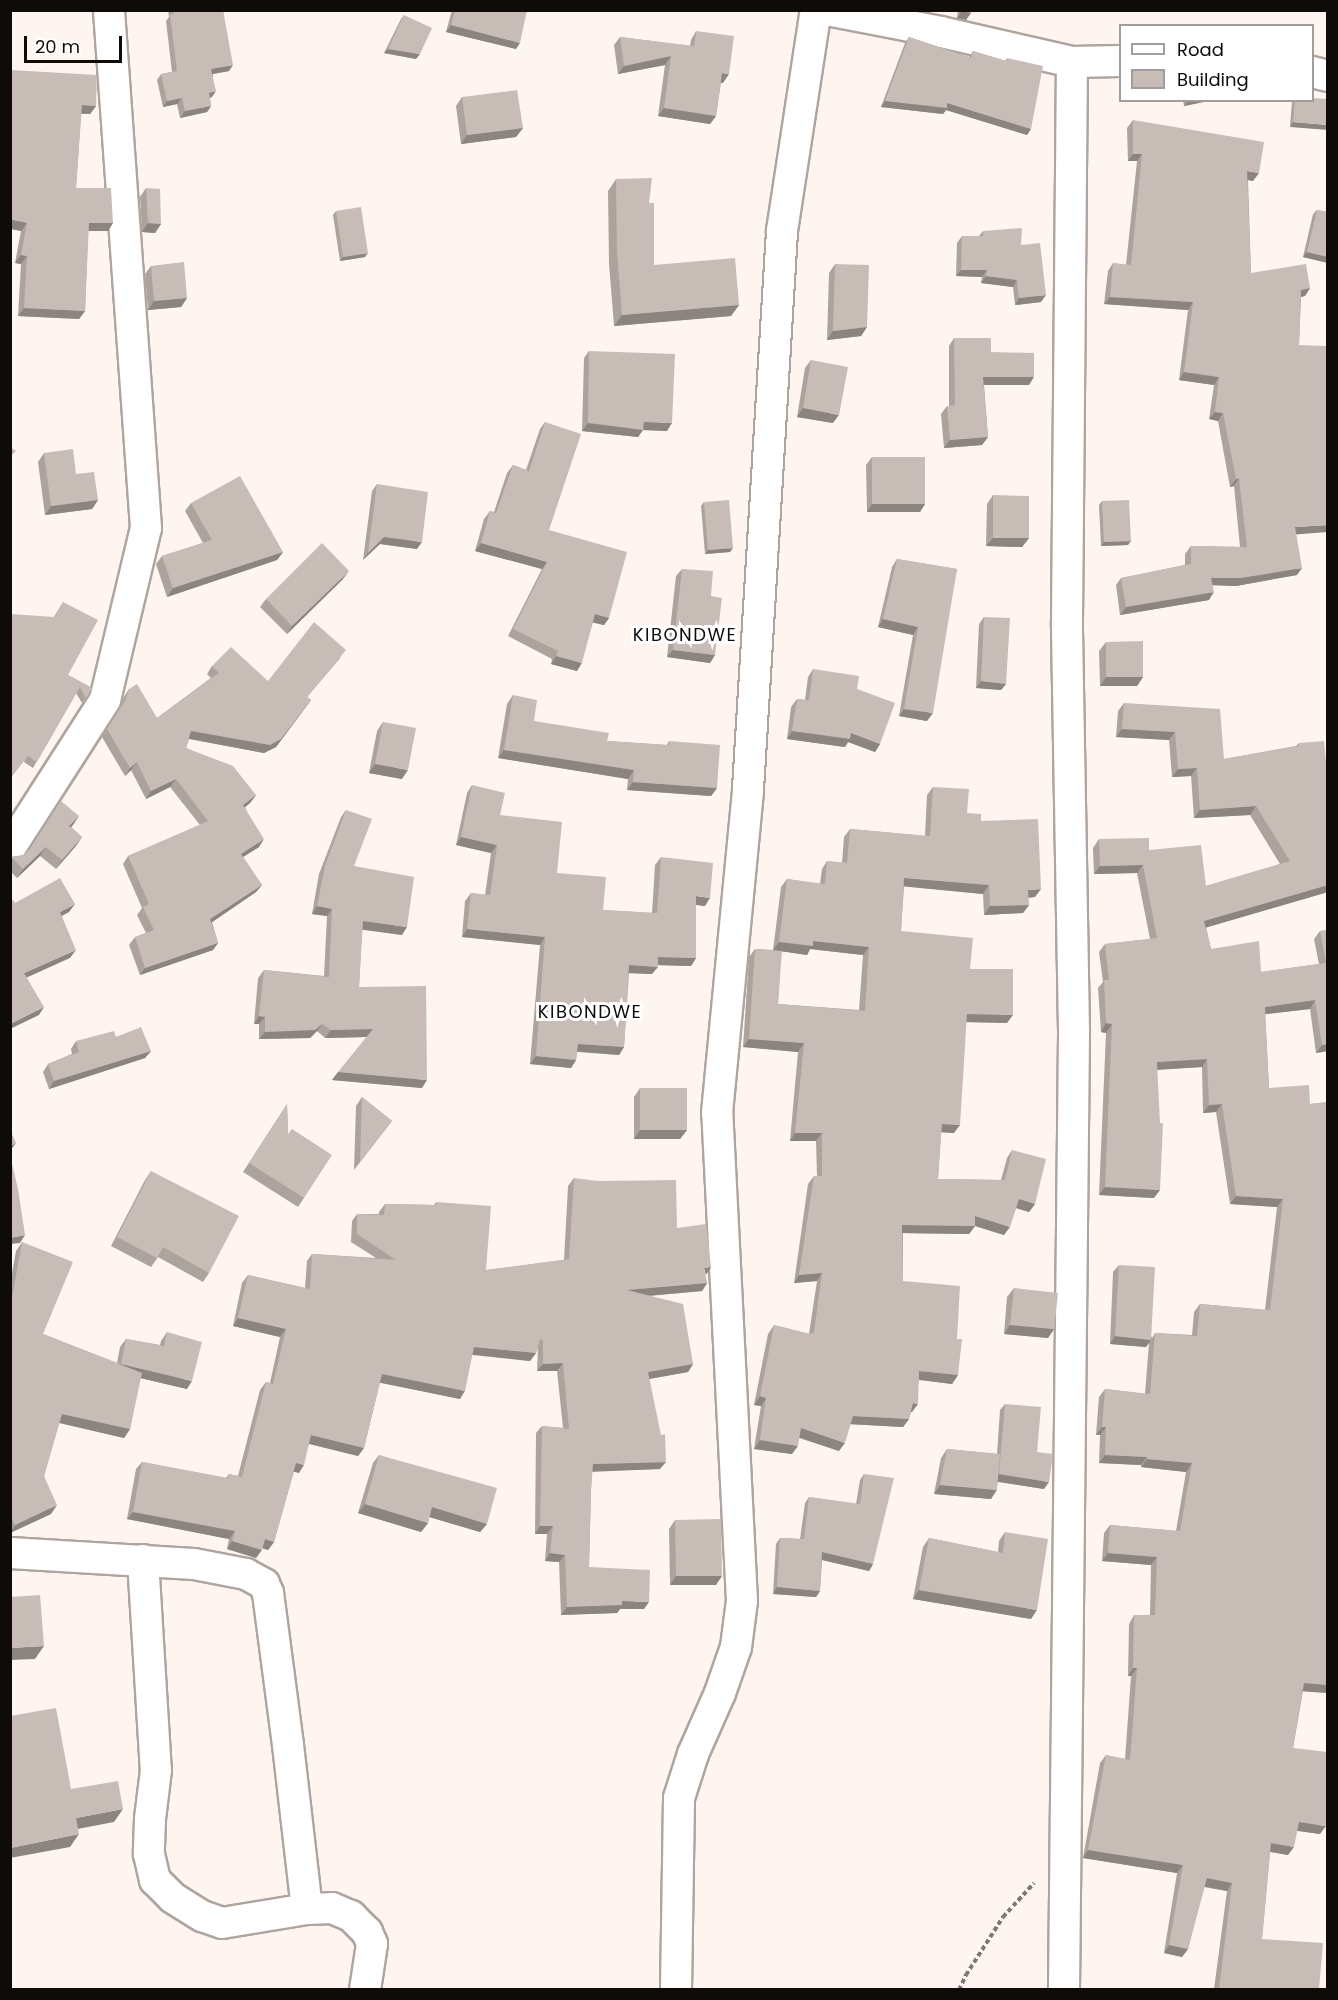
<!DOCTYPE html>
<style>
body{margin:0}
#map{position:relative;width:1338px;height:2000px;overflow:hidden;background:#fef5f0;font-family:Poppins,sans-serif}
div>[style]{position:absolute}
.path>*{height:4px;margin-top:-2px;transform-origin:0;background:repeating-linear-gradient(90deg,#7e7875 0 4.5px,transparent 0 7.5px)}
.roads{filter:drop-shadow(2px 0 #afa49e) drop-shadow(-2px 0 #afa49e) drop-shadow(0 2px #afa49e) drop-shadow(0 -2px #afa49e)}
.minor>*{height:30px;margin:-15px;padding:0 15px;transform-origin:15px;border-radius:15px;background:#fff}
.wall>*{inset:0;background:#aca39d}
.shaded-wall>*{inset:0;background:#8c847f}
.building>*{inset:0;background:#c8bdb6}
span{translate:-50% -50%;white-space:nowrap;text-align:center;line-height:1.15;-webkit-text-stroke:6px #fff;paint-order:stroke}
.quarter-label{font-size:18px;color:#0f0b09;letter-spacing:1.5px}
.frame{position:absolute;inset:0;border:12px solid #0f0b09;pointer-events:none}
.legend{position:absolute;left:1119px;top:24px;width:195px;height:78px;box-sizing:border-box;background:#fff;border:2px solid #9f9d9d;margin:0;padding:8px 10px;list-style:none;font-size:18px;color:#0f0b09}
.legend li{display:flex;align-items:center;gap:12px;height:30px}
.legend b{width:30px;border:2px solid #9f9d9d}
.scale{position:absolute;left:24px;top:36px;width:98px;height:27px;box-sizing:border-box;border:3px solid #0f0b09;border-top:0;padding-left:8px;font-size:18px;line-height:21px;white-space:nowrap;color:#0f0b09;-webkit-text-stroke:4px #fff;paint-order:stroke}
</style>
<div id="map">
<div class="path">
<i style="left:959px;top:1990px;width:17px;rotate:-65deg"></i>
<i style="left:966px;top:1975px;width:69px;rotate:-57.5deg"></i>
<i style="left:1003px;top:1917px;width:46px;rotate:-47.6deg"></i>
</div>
<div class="roads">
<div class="minor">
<i style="left:827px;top:10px;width:116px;rotate:10.9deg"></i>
<i style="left:941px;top:32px;width:134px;rotate:12.9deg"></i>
<i style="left:1072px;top:62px;width:48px;rotate:-1.2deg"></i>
<i style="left:1312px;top:72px;width:16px;rotate:14deg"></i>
<i style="left:10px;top:848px;width:176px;rotate:-57.3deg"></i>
<i style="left:105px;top:700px;width:177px;rotate:-76.6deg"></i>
<i style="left:146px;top:528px;width:519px;rotate:-94.09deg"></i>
<i style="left:10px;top:1553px;width:184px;rotate:3.4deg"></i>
<i style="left:194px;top:1564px;width:53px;rotate:10.9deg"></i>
<i style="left:246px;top:1574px;width:21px;rotate:29deg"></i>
<i style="left:264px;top:1584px;width:10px;rotate:66deg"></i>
<i style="left:268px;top:1593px;width:153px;rotate:82.5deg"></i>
<i style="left:288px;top:1745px;width:165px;rotate:83.4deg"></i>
<i style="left:143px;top:1560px;width:210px;rotate:86.5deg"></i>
<i style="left:156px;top:1770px;width:49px;rotate:97deg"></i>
<i style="left:150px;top:1819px;width:35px;rotate:92deg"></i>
<i style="left:149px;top:1854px;width:27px;rotate:77deg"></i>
<i style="left:155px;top:1880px;width:25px;rotate:45deg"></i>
<i style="left:173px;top:1898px;width:34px;rotate:32deg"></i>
<i style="left:202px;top:1916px;width:21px;rotate:19deg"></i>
<i style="left:222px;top:1923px;width:86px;rotate:-9.4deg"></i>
<i style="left:307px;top:1909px;width:25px;rotate:-2deg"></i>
<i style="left:332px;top:1908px;width:21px;rotate:23deg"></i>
<i style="left:351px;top:1916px;width:23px;rotate:45deg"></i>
<i style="left:367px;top:1932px;width:13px;rotate:67deg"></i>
<i style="left:372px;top:1944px;width:47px;rotate:98.7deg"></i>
<i style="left:676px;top:1990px;width:192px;rotate:-89.1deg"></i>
<i style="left:679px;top:1798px;width:46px;rotate:-72.3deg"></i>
<i style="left:693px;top:1754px;width:67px;rotate:-66.1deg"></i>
<i style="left:720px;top:1693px;width:49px;rotate:-70.8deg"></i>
<i style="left:736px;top:1647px;width:46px;rotate:-82.6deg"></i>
<i style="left:742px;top:1601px;width:489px;rotate:-92.9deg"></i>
<i style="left:717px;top:1113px;width:325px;rotate:-84.5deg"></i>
<i style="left:748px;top:789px;width:559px;rotate:-86.51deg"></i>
<i style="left:782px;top:231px;width:224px;rotate:-81.3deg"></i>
<i style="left:1064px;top:1990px;width:959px;rotate:-89.4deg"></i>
<i style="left:1074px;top:1031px;width:410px;rotate:-91deg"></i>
<i style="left:1067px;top:621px;width:559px;rotate:-89.49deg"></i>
</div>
</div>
<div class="wall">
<i style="clip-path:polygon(168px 10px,223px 10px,229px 71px,213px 74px,212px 97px,210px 98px,211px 106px,207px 112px,180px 118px,177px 104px,163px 107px,157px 80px,161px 74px,172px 72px,166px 21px,169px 17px)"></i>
<i style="clip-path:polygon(452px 10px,527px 10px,516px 49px,446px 32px)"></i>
<i style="clip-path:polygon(958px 10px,972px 10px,966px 20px,957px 18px)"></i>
<i style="clip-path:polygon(404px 15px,416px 59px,384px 53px,401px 19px)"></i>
<i style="clip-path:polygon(696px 31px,723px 83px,721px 82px,716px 116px,710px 124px,658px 116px,665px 65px,618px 74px,614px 45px,620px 37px,690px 46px,691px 40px)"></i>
<i style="clip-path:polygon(909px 37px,969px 57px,973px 51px,1005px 61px,1007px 58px,1031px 129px,1027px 135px,946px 110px,943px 114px,881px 107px,905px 43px)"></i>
<i style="clip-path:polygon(10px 70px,96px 106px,90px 114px,81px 114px,76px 188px,113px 223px,108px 231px,88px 231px,85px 311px,79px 319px,18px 316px,21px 264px,15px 263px,21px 231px)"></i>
<i style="clip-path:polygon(462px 97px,523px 128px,516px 137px,461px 144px,456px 106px)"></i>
<i style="clip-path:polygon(1183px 100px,1213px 100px,1184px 106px)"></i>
<i style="clip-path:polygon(1293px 100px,1312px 100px,1290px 127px,1292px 101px)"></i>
<i style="clip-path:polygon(1133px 120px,1253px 181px,1248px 180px,1251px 273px,1310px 288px,1305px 296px,1301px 297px,1299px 345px,1296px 534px,1297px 575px,1236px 586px,1213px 585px,1209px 600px,1120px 615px,1116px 585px,1121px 578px,1185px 565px,1185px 554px,1191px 546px,1240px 547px,1234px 486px,1230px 487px,1218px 421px,1209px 419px,1214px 385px,1179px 380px,1188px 310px,1104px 304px,1108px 271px,1113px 263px,1126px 265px,1137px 161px,1128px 161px,1127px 128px)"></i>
<i style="clip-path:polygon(616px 179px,649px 203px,654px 265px,739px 305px,731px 316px,614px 326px,609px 264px,608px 191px)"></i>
<i style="clip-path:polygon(146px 188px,161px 224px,155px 233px,142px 232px,140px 197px)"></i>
<i style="clip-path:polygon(1317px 210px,1328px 212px,1328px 263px,1303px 257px,1313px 214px)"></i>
<i style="clip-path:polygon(336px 211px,365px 257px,340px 261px,333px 215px)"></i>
<i style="clip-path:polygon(983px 231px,1021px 245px,1041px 302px,1015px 305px,1013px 287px,981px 283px,982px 277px,956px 276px,957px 243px,962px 236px,979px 236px)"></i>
<i style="clip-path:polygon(835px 264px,867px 327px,861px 336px,827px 340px,829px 273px)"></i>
<i style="clip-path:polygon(151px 266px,187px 298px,181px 307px,148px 310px,145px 274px)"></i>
<i style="clip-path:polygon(954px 338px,991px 352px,1029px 385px,984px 385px,988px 437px,982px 445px,944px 448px,941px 414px,947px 406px,949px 406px,949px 346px)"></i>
<i style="clip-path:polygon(589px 351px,667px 431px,643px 430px,638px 437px,582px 431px,584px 358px)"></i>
<i style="clip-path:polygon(811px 360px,833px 423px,797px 417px,805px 368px)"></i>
<i style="clip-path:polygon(545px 422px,549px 530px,609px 618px,604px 625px,593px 622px,577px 671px,551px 664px,552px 659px,508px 636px,542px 569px,475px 551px,484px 519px,490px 511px,494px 512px,507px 473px,513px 465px,526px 470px,540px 429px)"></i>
<i style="clip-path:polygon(44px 453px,76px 474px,98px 500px,92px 509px,45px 515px,38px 462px)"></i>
<i style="clip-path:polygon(872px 457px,925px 504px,920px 512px,867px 512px,866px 465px)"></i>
<i style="clip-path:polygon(377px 484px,417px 549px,380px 544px,363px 560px,372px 491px)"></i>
<i style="clip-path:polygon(993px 495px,1029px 538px,1022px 547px,986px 546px,987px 504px)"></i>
<i style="clip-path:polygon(1102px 501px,1128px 545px,1101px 546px,1099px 505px)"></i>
<i style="clip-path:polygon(704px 502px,730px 552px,705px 554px,701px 506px)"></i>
<i style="clip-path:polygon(191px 503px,283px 552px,277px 560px,167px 597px,156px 564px,162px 556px,203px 543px,185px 511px)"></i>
<i style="clip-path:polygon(897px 559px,957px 569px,927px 721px,899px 716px,913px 635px,878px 627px,892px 567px)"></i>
<i style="clip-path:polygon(682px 569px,711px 596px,715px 655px,710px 663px,667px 657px,676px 576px)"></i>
<i style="clip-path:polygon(343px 579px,287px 634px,260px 607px,266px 599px)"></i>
<i style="clip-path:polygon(63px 602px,68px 675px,92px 688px,82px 703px,76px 693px,33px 768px,24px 762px,54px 617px)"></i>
<i style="clip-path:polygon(984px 617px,1006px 684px,1001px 690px,976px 688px,979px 624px)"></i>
<i style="clip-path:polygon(1106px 642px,1143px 677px,1137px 686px,1100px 686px,1099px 651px)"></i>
<i style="clip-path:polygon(341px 657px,307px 697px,311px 700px,276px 747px,264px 753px,189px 739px,186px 748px,256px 795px,250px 803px,245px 807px,259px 847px,243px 857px,262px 885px,256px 892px,212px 922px,218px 943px,213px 950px,140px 975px,129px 945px,135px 937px,146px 933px,137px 915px,142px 908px,123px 864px,128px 856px,200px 825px,170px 787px,146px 799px,131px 770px,125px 776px,102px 737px,120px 709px,124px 697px,129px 689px,157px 718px,211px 678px,207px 674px,212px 666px,268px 681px)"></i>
<i style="clip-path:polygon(813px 669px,857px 689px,880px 744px,875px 752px,848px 742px,845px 747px,787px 739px,791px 707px,797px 699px,805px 700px,808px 677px)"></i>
<i style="clip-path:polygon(513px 695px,534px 721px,607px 741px,667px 745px,669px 741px,717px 788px,711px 796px,627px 790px,628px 779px,498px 758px,507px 704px)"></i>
<i style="clip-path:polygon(1124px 703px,1224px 759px,1296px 746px,1299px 743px,1328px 892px,1206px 927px,1211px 949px,1261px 972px,1319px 964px,1314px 939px,1320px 931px,1328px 930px,1328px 1051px,1316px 1053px,1310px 1009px,1265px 1014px,1269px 1088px,1310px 1104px,1328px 1102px,1328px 1693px,1303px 1691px,1293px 1748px,1320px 1834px,1297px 1831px,1288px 1855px,1270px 1852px,1262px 1939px,1319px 1989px,1214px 1989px,1227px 1891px,1204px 1887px,1188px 1949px,1182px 1957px,1164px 1953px,1177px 1873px,1083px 1858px,1100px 1763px,1106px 1755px,1125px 1759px,1131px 1676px,1128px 1676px,1129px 1624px,1134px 1615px,1150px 1615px,1151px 1565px,1102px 1561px,1104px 1533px,1110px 1525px,1176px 1531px,1186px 1472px,1141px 1467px,1141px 1465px,1099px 1463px,1100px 1435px,1096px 1435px,1099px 1397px,1105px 1389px,1145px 1394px,1149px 1343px,1146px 1347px,1110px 1344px,1113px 1272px,1119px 1265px,1152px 1338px,1155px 1333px,1192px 1335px,1194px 1312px,1200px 1304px,1265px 1310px,1277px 1207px,1230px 1204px,1216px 1112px,1203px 1113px,1202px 1067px,1157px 1070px,1154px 1198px,1099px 1195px,1106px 1033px,1101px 1032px,1098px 988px,1103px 982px,1099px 952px,1105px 944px,1150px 939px,1137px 873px,1094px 874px,1093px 848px,1099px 839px,1149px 850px,1206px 886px,1280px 864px,1250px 815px,1194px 818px,1191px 776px,1172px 777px,1169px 740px,1116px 737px,1118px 711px)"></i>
<i style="clip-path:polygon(383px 722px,402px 779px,369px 773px,377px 731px)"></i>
<i style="clip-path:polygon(472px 785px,500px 815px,557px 873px,603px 910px,652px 913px,655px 865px,661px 857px,705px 906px,696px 905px,696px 958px,691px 966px,658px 965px,652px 974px,629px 973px,624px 1047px,619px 1055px,577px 1052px,576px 1060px,571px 1068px,530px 1064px,540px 945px,462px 937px,465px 901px,471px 893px,485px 895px,491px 853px,456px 845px,467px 793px)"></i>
<i style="clip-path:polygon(evenodd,933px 787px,967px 813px,981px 821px,1035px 897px,1028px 898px,1029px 905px,1023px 913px,984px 915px,983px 894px,904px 886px,901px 931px,970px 969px,1007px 1023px,966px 1022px,954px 1133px,941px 1132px,938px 1179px,1001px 1180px,1007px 1158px,1012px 1150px,1035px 1204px,1029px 1212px,1016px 1208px,1004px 1235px,975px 1226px,969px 1234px,903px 1233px,903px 1281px,957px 1339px,958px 1375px,952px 1384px,919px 1380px,912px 1412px,911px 1412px,909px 1419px,903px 1427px,850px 1424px,839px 1451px,799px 1438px,792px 1454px,754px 1449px,761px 1406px,754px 1405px,768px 1334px,774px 1325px,809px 1334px,817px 1281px,794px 1283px,808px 1184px,814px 1176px,817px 1176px,816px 1141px,790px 1141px,798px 1052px,743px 1047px,749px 957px,755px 949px,773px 950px,781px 887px,787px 879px,820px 884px,822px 869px,827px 861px,842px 863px,844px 837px,850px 829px,925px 836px,927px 795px,933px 787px,810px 949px,863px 955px,859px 1010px,778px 1004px,781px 951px,807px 955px,810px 949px)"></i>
<i style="clip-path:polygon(346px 810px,354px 866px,402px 935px,362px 929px,359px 987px,422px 1088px,332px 1080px,367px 1037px,325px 1038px,317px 1031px,310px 1038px,259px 1039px,259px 1024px,254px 1024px,258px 978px,264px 970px,324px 976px,327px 916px,312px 914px,319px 874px,341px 817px)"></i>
<i style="clip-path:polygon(79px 816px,71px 827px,82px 837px,56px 869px,40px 856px,17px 878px,10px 871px,11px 857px,24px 855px)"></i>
<i style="clip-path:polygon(116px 1037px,151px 1051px,145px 1058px,49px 1089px,43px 1072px,48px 1064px,72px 1054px,71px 1049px,76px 1041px)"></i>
<i style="clip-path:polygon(640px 1088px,687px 1130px,680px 1139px,634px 1139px,634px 1097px)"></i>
<i style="clip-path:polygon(362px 1097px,392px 1121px,354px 1170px,356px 1106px)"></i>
<i style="clip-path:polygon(287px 1104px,288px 1134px,304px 1198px,298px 1207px,243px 1172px)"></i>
<i style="clip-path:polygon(151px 1171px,209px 1273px,203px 1282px,158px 1257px,151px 1267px,111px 1246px,145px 1180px)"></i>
<i style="clip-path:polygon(574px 1178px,677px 1228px,705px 1275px,707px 1283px,702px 1291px,649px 1296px,693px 1364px,688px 1372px,649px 1379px,660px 1469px,592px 1471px,591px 1490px,589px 1567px,644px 1609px,620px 1609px,617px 1613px,561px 1615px,559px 1562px,545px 1561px,547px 1534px,535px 1534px,536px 1433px,542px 1426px,563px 1428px,557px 1371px,537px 1371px,538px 1348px,536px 1353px,530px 1361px,472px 1355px,460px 1399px,380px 1382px,364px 1448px,358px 1456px,309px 1444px,299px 1473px,294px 1471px,274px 1542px,268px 1550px,262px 1548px,256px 1558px,227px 1549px,229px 1539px,127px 1519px,136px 1469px,142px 1462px,226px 1478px,229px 1474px,238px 1476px,260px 1390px,266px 1382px,270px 1383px,280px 1337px,233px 1326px,242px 1283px,248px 1275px,305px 1288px,307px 1261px,312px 1254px,376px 1258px,351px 1242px,352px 1221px,357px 1214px,379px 1214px,379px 1212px,385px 1204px,434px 1205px,436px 1202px,486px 1270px,564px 1260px,568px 1186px)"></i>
<i style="clip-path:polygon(22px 1242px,43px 1334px,117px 1363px,120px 1347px,126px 1339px,160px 1345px,161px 1341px,167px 1332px,187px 1389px,140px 1378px,130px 1429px,124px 1438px,59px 1423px,44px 1476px,51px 1514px,10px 1533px,10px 1284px,16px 1251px)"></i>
<i style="clip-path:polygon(1014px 1288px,1054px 1329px,1048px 1338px,1004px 1334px,1007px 1297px)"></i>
<i style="clip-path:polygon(1005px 1404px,1037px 1452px,1044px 1489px,998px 1482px,991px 1499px,934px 1494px,941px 1458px,947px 1449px,997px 1454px,1000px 1410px)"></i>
<i style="clip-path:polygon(379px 1455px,487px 1524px,480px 1532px,429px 1517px,428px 1523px,421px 1532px,358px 1513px,373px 1463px)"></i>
<i style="clip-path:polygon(864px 1474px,873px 1564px,869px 1571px,822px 1560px,820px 1591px,816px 1597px,773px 1594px,776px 1544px,780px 1538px,800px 1539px,805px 1503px,809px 1497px,856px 1504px,860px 1480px)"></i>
<i style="clip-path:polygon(675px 1520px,716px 1585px,670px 1585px,669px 1529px)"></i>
<i style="clip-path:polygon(1005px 1532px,1031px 1619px,913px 1599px,923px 1547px,929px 1538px,998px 1552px,999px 1541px)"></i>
</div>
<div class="shaded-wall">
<i style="clip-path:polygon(962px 11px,971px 13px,966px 20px,957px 18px)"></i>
<i style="clip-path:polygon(451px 25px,520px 43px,516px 49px,446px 32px)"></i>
<i style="clip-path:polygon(388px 49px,420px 54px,416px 59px,384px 53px)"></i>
<i style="clip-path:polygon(671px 56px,665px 65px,618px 74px,624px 66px)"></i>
<i style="clip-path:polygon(233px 65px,229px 71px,207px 75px,211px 69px)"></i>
<i style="clip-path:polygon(722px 73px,729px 74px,723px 83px,716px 82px)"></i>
<i style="clip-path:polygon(216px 91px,212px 97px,204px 99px,209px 93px)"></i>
<i style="clip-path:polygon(182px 98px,177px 104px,163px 107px,167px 101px)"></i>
<i style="clip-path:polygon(1194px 100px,1213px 100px,1184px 106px,1187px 102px)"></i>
<i style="clip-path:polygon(885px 101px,947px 103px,1031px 129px,1027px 135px,946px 110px,943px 114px,881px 107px)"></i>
<i style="clip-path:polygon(82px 105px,96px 106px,90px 114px,76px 113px)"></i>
<i style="clip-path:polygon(211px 106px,207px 112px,180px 118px,185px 111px)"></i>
<i style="clip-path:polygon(664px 108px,716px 116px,710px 124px,658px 116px)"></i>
<i style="clip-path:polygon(1293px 122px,1328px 125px,1328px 130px,1290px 127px)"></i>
<i style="clip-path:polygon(523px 128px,516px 137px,461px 144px,467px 135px)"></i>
<i style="clip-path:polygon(1133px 154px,1142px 154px,1137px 161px,1128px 161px)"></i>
<i style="clip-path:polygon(1247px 171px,1259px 173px,1253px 181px,1242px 179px)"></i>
<i style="clip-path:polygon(10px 219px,27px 223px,21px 231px,10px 229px)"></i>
<i style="clip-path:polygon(89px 223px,113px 223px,108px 231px,83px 231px)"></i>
<i style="clip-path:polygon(148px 223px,161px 224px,155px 233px,142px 232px)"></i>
<i style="clip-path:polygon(1307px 252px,1328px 257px,1328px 263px,1303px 257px)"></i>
<i style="clip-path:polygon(368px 253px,365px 257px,340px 261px,343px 257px)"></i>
<i style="clip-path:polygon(21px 255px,27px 256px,21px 264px,15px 263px)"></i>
<i style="clip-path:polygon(961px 270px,987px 270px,982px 277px,956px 276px)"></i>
<i style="clip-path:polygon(986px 276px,1017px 280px,1013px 287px,981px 283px)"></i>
<i style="clip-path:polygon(1310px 288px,1305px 296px,1295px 298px,1301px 290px)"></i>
<i style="clip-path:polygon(1046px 295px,1041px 302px,1015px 305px,1019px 298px)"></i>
<i style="clip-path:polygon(1110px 297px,1193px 302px,1188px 310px,1104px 304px)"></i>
<i style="clip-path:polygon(187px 298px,181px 307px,148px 310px,154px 301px)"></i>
<i style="clip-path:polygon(739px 305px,731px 316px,614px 326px,622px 315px)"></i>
<i style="clip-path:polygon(24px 308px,85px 311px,79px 319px,18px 316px)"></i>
<i style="clip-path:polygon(867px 327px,861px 336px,827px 340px,833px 331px)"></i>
<i style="clip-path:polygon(1184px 372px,1219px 377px,1214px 385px,1179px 380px)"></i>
<i style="clip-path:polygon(983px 377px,1034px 377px,1029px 385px,978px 385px)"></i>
<i style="clip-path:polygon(803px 408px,839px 415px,833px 423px,797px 417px)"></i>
<i style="clip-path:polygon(1215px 412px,1223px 413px,1218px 421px,1209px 419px)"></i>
<i style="clip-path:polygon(644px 422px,672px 423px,667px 431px,643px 430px,638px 437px,582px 431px,588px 423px)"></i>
<i style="clip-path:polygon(988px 437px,982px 445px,944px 448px,950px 440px)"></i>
<i style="clip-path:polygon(1239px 478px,1234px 486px,1230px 487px,1236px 479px)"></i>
<i style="clip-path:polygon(98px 500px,92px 509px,45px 515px,51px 506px)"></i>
<i style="clip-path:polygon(872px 504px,925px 504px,920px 512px,867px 512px)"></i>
<i style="clip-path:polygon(1328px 525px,1328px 532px,1289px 535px,1295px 527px)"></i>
<i style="clip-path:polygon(384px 537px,422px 542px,417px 549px,380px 544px,363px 560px,368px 553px)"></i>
<i style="clip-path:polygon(993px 538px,1029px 538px,1022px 547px,986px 546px)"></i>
<i style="clip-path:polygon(1131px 541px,1128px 545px,1101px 546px,1104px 542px)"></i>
<i style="clip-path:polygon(481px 543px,547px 562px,542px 569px,475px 551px)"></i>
<i style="clip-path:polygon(733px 548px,730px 552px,705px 554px,708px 550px)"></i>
<i style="clip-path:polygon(283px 552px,277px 560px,167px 597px,173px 588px)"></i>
<i style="clip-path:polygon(1302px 568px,1297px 575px,1236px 586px,1206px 585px,1211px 578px)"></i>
<i style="clip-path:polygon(349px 571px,343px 579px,287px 634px,292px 626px)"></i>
<i style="clip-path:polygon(1214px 592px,1209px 600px,1120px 615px,1126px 607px)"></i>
<i style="clip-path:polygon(595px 614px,609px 618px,604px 625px,590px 622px)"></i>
<i style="clip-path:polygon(883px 619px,918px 627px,913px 635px,878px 627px)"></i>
<i style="clip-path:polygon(673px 650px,715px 655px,710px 663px,667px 657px)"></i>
<i style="clip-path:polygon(556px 656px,582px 663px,577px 671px,551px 664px)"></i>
<i style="clip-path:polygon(1106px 677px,1143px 677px,1137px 686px,1100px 686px)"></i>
<i style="clip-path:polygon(981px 681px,1006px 684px,1001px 690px,976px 688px)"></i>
<i style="clip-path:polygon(311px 700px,276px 747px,264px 753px,185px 738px,191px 731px)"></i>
<i style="clip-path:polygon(904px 709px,933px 713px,927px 721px,899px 716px)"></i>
<i style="clip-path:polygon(1122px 729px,1175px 732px,1169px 740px,1116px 737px)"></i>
<i style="clip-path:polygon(792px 731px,851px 733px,880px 744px,875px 752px,848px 742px,845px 747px,787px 739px)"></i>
<i style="clip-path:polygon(504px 750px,634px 770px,628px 779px,498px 758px)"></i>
<i style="clip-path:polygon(137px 762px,131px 770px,125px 776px,130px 768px)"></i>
<i style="clip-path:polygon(375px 764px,408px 770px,402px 779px,369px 773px)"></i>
<i style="clip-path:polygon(1197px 768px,1191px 776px,1172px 777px,1178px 769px)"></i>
<i style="clip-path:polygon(176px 779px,170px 787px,146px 799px,151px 791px)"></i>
<i style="clip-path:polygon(633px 782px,717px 788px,711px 796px,627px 790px)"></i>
<i style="clip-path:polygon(256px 795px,250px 803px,238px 813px,243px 805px)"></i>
<i style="clip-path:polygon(1256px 806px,1250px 815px,1194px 818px,1200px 810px)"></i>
<i style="clip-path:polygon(79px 816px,73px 825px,63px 835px,69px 826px)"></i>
<i style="clip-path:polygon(82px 837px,76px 846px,56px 869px,62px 860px)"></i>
<i style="clip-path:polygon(461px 837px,497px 845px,491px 853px,456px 845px)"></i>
<i style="clip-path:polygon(264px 839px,259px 847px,235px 862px,241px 854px)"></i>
<i style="clip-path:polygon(46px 847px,40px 856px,17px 878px,23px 869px)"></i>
<i style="clip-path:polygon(1143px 865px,1137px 873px,1094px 874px,1100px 866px)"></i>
<i style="clip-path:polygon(904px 878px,989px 885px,983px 894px,899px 886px)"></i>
<i style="clip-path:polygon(262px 885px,256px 892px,205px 927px,210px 919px)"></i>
<i style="clip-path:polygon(1328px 885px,1328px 892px,1198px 930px,1204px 921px)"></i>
<i style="clip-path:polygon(1041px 889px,1035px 897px,1022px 898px,1028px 890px)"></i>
<i style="clip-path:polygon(696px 896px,710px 898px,705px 906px,690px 904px)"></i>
<i style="clip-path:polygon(75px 904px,69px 912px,55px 920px,60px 912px)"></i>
<i style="clip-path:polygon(1029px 905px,1023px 913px,984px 915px,990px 906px)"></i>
<i style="clip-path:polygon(317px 906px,332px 909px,327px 916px,312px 914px)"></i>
<i style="clip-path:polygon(363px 921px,407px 927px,402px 935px,357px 929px)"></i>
<i style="clip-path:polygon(467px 929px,545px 937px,540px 945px,462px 937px)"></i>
<i style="clip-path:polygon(813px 941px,869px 947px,863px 955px,810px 949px,807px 955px,773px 950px,779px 942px)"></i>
<i style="clip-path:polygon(218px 943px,213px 950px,140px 975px,145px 968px)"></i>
<i style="clip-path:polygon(76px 950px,70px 958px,19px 981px,24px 973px)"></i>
<i style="clip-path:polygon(658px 957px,696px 958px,691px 966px,653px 965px)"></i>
<i style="clip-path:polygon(629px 965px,658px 967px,652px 974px,624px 973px)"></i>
<i style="clip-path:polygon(1315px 1000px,1310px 1009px,1259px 1015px,1265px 1007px)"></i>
<i style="clip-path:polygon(44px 1007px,39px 1015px,10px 1029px,10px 1024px)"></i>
<i style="clip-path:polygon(967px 1014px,1013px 1015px,1007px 1023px,961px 1022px)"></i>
<i style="clip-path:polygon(259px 1016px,265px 1017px,259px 1024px,254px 1024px)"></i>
<i style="clip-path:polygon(1106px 1023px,1112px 1024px,1106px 1033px,1101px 1032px)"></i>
<i style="clip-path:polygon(322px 1024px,317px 1031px,310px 1038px,259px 1039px,265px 1032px)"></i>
<i style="clip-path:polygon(373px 1029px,367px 1037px,325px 1038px,331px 1030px)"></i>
<i style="clip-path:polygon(749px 1039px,804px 1043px,798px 1052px,743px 1047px)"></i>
<i style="clip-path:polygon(578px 1044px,624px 1047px,619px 1055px,573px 1051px)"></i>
<i style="clip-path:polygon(1328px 1044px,1328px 1051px,1316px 1053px,1322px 1045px)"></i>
<i style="clip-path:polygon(151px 1051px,145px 1058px,49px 1089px,54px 1081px)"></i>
<i style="clip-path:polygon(536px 1056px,576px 1060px,571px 1068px,530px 1064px)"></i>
<i style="clip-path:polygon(1207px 1059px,1202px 1067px,1151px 1070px,1157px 1062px)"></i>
<i style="clip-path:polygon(338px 1072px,427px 1080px,422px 1088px,332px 1080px)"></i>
<i style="clip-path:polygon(1222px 1104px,1216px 1112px,1203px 1113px,1209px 1105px)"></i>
<i style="clip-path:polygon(942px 1124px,960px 1125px,954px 1133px,936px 1132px)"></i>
<i style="clip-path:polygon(640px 1130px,687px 1130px,680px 1139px,634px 1139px)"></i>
<i style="clip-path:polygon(795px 1133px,822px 1133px,816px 1141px,790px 1141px)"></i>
<i style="clip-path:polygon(16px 1143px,10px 1151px,10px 1146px)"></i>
<i style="clip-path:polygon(1105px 1187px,1160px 1190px,1154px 1198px,1099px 1195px)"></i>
<i style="clip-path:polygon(1236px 1196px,1283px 1199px,1277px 1207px,1230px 1204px)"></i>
<i style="clip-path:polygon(1019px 1199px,1035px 1204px,1029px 1212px,1013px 1207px)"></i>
<i style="clip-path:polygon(975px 1216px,1010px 1227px,1004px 1235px,969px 1224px)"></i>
<i style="clip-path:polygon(902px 1225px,975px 1226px,969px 1234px,897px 1233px)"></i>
<i style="clip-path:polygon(25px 1235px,20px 1243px,10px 1244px,10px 1238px)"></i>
<i style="clip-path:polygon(711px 1267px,706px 1275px,704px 1268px)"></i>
<i style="clip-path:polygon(822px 1273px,817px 1281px,794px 1283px,799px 1275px)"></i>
<i style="clip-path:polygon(707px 1283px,702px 1291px,622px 1298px,627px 1290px)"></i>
<i style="clip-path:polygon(238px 1318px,286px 1329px,280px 1337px,233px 1326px)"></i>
<i style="clip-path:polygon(1010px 1325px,1054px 1329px,1048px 1338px,1004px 1334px)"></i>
<i style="clip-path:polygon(1115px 1336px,1151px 1340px,1146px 1347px,1110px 1344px)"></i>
<i style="clip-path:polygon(474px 1347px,536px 1353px,530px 1361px,468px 1354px)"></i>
<i style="clip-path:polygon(563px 1363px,557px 1371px,537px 1371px,543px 1364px)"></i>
<i style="clip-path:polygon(121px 1364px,192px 1381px,187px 1389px,115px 1372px)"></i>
<i style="clip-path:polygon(693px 1364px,688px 1372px,643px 1380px,648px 1372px)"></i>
<i style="clip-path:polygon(919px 1371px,958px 1375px,952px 1384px,914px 1379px)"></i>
<i style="clip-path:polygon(382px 1374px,465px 1391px,460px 1399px,376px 1382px)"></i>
<i style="clip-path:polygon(760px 1396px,766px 1398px,761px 1406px,754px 1405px)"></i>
<i style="clip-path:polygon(913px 1403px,918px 1404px,912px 1412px,907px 1411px)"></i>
<i style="clip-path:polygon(62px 1414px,130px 1429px,124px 1438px,56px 1422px)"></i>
<i style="clip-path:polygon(853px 1416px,909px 1419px,903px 1427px,847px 1424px)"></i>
<i style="clip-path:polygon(1102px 1427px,1106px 1427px,1100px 1435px,1096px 1435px)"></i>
<i style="clip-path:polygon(801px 1428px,845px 1443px,839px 1451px,795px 1436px)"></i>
<i style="clip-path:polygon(311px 1435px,364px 1448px,358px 1456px,306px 1443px)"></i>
<i style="clip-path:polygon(760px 1440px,798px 1446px,792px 1454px,754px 1449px)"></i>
<i style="clip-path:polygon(1105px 1455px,1147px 1457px,1141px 1465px,1099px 1463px)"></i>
<i style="clip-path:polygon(1147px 1459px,1192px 1463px,1186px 1472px,1141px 1467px)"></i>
<i style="clip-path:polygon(666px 1462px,660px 1469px,588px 1472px,593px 1464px)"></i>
<i style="clip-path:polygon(296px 1463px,304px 1465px,299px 1473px,291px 1471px)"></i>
<i style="clip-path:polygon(999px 1474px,1049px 1482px,1044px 1489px,994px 1481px)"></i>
<i style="clip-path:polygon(940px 1485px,997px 1490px,991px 1499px,934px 1494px)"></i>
<i style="clip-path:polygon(365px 1504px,428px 1523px,421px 1532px,358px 1513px)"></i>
<i style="clip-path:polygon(57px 1505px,51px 1514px,10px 1533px,15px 1525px)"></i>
<i style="clip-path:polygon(432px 1507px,487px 1524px,480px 1532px,426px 1516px)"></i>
<i style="clip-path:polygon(133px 1512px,235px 1531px,229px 1539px,127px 1519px)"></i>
<i style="clip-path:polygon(540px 1526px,553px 1526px,547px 1534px,535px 1534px)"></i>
<i style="clip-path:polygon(265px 1539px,274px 1542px,268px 1550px,259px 1547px)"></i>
<i style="clip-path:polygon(232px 1541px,262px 1550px,256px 1558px,227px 1549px)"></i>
<i style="clip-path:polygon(822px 1552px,873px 1564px,869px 1571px,818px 1559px)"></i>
<i style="clip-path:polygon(550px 1553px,565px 1555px,559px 1562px,545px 1561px)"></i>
<i style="clip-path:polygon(1108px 1553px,1157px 1557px,1151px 1565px,1102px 1561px)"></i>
<i style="clip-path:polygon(676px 1576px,722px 1576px,716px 1585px,670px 1585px)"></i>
<i style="clip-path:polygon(777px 1587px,820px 1591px,816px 1597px,773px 1594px)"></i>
<i style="clip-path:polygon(919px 1590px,1037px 1610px,1031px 1619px,913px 1599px)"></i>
<i style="clip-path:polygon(622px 1601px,649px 1602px,644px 1609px,620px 1609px,617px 1613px,561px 1615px,567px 1607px)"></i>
<i style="clip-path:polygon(44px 1646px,35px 1659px,10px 1660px,10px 1648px)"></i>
<i style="clip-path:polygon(1133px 1668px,1137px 1668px,1131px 1676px,1128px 1676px)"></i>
<i style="clip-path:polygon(1304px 1683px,1328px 1685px,1328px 1693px,1298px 1691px)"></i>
<i style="clip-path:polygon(123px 1809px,114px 1822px,67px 1831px,76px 1818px)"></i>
<i style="clip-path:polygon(1299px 1822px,1326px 1826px,1320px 1834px,1293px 1830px)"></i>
<i style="clip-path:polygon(79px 1834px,70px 1847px,10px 1858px,10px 1848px)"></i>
<i style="clip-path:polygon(1271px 1843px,1294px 1847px,1288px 1855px,1266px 1851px)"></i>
<i style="clip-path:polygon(1088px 1850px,1183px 1865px,1177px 1873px,1083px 1858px)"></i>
<i style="clip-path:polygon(1207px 1878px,1232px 1883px,1227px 1891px,1201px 1886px)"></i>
<i style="clip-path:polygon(1169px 1945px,1188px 1949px,1182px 1957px,1164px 1953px)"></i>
</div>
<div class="building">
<i style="clip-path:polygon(173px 10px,223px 10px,233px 65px,211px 69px,216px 91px,209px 93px,211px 106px,185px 111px,182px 98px,167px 101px,161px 74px,177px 71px,170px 15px,174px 14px)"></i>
<i style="clip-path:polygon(455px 10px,527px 10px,520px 43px,451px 25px)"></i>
<i style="clip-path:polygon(962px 10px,972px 10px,971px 13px)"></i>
<i style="clip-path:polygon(404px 15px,432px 28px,420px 54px,388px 49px)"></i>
<i style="clip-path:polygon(696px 31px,734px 36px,729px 74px,722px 73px,716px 116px,664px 108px,671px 56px,624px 66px,620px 37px,694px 46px)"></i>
<i style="clip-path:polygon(909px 37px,971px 58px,973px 51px,1007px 61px,1007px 58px,1043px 66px,1031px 129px,947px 103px,947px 108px,885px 101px)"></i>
<i style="clip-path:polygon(10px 70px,97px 75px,96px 106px,82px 105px,76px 188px,111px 188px,113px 223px,89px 223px,85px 311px,24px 308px,27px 256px,21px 255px,27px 223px,10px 219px)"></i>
<i style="clip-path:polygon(517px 90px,523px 128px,467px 135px,462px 97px)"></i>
<i style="clip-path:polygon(1312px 98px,1328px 99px,1328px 125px,1293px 122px,1295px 100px,1312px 100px)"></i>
<i style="clip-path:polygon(1133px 120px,1264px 142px,1259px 173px,1247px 171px,1251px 273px,1306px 264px,1310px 288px,1301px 290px,1299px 345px,1328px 346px,1328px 525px,1295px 527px,1302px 568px,1241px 578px,1211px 578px,1214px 592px,1126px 607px,1121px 578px,1191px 564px,1191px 546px,1247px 547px,1239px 478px,1236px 479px,1223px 413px,1215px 412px,1219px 377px,1184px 372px,1193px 302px,1110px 297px,1113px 263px,1131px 265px,1142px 154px,1133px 154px)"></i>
<i style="clip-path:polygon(652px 178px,649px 203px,654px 203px,654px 265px,735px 258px,739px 305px,622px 315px,617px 252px,616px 179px)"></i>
<i style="clip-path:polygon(146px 188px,160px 189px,161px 224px,148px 223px)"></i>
<i style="clip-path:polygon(361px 207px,368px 253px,343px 257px,336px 211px)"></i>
<i style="clip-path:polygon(1317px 210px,1328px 212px,1328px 257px,1307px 252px)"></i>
<i style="clip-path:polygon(1022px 228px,1021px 245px,1040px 243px,1046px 295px,1019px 298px,1017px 280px,986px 276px,987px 270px,961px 270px,962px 236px,983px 236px,983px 231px)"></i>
<i style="clip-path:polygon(184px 262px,187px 298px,154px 301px,151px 266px)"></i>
<i style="clip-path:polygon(835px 264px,869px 265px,867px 327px,833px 331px)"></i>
<i style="clip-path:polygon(954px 338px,991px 338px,991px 352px,1034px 353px,1034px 377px,983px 377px,988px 437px,950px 440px,947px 406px,955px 405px)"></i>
<i style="clip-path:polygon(589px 351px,675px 354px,672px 423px,644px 422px,643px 430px,588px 423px)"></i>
<i style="clip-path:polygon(811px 360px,848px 367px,839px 415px,803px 408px)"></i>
<i style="clip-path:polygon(545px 422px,581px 434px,549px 530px,627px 552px,609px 618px,595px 614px,582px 663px,556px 656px,558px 651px,513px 629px,547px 562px,481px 543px,490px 511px,496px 513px,513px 465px,529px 471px)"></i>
<i style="clip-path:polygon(10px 447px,16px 451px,10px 457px)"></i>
<i style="clip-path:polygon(73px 449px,76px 474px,94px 472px,98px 500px,51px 506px,44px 453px)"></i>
<i style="clip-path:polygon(872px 457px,925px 457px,925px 504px,872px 504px)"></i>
<i style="clip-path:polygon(240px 476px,283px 552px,173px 588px,162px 556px,212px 540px,191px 503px)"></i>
<i style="clip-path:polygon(377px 484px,428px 492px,422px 542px,384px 537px,368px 553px)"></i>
<i style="clip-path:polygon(993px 495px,1029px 496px,1029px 538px,993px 538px)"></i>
<i style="clip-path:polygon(729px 500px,733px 548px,708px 550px,704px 502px)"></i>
<i style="clip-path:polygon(1129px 500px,1131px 541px,1104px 542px,1102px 501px)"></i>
<i style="clip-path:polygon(322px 543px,349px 571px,292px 626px,266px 599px)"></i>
<i style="clip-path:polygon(897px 559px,957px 569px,933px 713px,904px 709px,918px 627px,883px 619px)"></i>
<i style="clip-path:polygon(682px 569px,713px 571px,711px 596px,722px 598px,715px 655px,673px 650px)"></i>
<i style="clip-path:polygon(63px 602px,98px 620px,68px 675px,92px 688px,86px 698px,80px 687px,37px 762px,28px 756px,10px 779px,10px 614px,55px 617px)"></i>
<i style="clip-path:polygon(984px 617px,1010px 618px,1006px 684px,981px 681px)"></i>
<i style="clip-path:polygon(314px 622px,346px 650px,307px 697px,311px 700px,281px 739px,270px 745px,191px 731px,186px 748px,233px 766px,256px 795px,243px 805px,264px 839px,241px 854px,262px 885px,210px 919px,218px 943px,145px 968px,135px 937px,154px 930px,143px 907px,149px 904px,128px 856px,208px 821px,176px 779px,151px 791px,137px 762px,130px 768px,107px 729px,125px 701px,129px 689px,137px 684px,157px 718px,219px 673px,212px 666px,231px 647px,268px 681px)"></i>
<i style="clip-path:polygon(1143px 641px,1143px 677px,1106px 677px,1106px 642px)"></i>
<i style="clip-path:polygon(813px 669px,859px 676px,857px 689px,895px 703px,880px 744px,851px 733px,850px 739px,792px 731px,797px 699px,809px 700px)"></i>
<i style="clip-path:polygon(513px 695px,537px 700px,534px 721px,609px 733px,607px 741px,669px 745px,669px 741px,720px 745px,717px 788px,633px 782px,634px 770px,504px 750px)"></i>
<i style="clip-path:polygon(1124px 703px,1220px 709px,1224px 759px,1299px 746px,1299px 743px,1324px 741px,1328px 784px,1328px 885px,1204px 921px,1211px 949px,1259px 941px,1261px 972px,1326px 963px,1320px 931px,1328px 930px,1328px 1044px,1322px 1045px,1315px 1000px,1265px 1007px,1269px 1088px,1309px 1085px,1310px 1104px,1328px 1102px,1328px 1685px,1304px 1683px,1293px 1748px,1328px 1752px,1328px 1810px,1326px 1826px,1299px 1822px,1294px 1847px,1271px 1843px,1262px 1939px,1323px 1943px,1319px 1989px,1219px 1989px,1232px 1883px,1207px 1878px,1188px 1949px,1169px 1945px,1183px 1865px,1088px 1850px,1106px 1755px,1130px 1760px,1137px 1668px,1133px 1668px,1134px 1615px,1155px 1615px,1157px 1557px,1108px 1553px,1110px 1525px,1180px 1531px,1192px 1463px,1147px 1459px,1147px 1457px,1105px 1455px,1106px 1427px,1102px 1427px,1105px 1389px,1150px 1394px,1155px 1333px,1197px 1336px,1200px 1304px,1270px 1310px,1283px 1199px,1236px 1196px,1222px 1104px,1209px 1105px,1207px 1059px,1157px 1062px,1160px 1123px,1163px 1123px,1160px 1190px,1105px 1187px,1112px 1024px,1106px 1023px,1104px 980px,1109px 980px,1105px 944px,1157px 938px,1143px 865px,1100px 866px,1099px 839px,1149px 838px,1149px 850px,1201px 845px,1206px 886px,1290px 861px,1256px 806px,1200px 810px,1197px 768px,1178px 769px,1175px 732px,1122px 729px)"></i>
<i style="clip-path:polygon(383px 722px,416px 728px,408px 770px,375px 764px)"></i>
<i style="clip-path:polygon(472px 785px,505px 793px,500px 815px,562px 822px,557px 873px,606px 877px,603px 910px,657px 913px,661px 857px,713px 863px,710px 898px,696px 896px,696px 958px,658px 957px,658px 967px,629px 965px,624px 1047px,578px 1044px,576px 1060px,536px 1056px,545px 937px,467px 929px,471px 893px,490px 895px,497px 845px,461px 837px)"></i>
<i style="clip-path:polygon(933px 787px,969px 789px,967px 813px,981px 814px,981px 821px,1038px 819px,1041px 889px,1028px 890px,1029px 905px,990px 906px,989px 885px,904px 878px,901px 931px,973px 938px,970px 969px,1013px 969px,1013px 1015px,967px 1014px,960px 1125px,942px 1124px,938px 1179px,1005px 1180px,1012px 1150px,1046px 1159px,1035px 1204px,1019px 1199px,1010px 1227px,975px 1216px,975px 1226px,902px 1225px,903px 1281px,960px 1286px,957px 1339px,962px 1339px,958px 1375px,919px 1371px,918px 1404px,913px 1403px,909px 1419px,853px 1416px,845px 1443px,801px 1428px,798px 1446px,760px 1440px,766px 1398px,760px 1396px,774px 1325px,810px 1334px,814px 1332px,822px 1273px,799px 1275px,814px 1176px,822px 1176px,822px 1133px,795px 1133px,804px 1043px,749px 1039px,755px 949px,782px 951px,778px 1004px,865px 1011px,869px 947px,813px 941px,813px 946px,779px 942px,787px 879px,825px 884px,827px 861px,847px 863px,850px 829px,930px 836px)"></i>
<i style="clip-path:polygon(61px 801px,79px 816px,69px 826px,82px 837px,62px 860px,46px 847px,23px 869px,11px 857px,24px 855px,30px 849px)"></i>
<i style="clip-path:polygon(346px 810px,372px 819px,354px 866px,414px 877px,407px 927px,363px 921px,359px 987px,426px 986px,427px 1080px,338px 1072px,373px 1029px,331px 1030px,322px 1024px,315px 1030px,265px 1032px,265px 1017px,259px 1016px,264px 970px,329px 977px,332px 909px,317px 906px,325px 866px)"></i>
<i style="clip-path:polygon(60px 878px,75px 904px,60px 912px,76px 950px,24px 973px,44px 1007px,10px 1024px,10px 896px,15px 903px)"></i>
<i style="clip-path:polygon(141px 1027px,151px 1051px,54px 1081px,48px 1064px,79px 1052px,76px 1041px,114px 1031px,116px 1037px)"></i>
<i style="clip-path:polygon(640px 1088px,687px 1088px,687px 1130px,640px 1130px)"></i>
<i style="clip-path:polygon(362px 1097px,392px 1121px,360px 1162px)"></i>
<i style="clip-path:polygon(287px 1104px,288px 1134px,292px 1129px,332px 1155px,304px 1198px,249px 1163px)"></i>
<i style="clip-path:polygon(10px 1130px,16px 1143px,10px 1146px)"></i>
<i style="clip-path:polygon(10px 1155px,18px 1189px,25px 1235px,10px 1238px)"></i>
<i style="clip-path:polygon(151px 1171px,239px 1216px,209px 1273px,163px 1247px,157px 1258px,117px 1237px)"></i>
<i style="clip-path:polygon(574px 1178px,598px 1181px,676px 1180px,677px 1228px,706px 1224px,711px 1267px,704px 1268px,707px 1283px,627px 1290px,683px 1304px,693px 1364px,648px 1372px,661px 1435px,665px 1434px,666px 1462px,593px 1464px,591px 1490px,589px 1567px,650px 1570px,649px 1602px,622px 1601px,622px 1605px,567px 1607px,565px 1555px,550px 1553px,553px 1526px,540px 1526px,542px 1426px,569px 1429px,563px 1363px,543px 1364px,543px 1340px,540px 1339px,536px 1353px,474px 1347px,465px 1391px,382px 1374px,364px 1448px,311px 1435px,304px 1465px,296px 1463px,274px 1542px,265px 1539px,262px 1550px,232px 1541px,235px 1531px,133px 1512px,142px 1462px,228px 1478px,229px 1474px,242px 1477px,266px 1382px,273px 1384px,286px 1329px,238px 1318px,248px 1275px,310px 1289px,312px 1254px,396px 1260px,357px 1234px,357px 1214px,384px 1215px,385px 1204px,436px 1205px,436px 1202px,491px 1206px,486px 1270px,569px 1259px)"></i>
<i style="clip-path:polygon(22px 1242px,73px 1262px,43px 1334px,142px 1373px,130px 1429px,62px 1414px,44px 1476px,57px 1505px,15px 1525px,10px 1514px,10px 1309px)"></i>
<i style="clip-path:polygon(1119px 1265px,1155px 1267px,1151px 1340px,1115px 1336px)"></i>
<i style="clip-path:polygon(1014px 1288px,1058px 1293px,1054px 1329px,1010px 1325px)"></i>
<i style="clip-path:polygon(167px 1332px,202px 1342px,192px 1381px,121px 1364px,126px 1339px,164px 1346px)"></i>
<i style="clip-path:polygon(1005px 1404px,1041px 1407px,1037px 1452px,1053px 1454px,1049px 1482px,999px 1474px)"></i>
<i style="clip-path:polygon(947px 1449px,1000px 1454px,997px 1490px,940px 1485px)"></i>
<i style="clip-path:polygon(379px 1455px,497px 1488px,487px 1524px,432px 1507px,428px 1523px,365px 1504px)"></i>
<i style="clip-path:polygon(864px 1474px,894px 1478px,873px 1564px,822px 1552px,820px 1591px,777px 1587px,780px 1538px,804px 1539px,809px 1497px,860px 1504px)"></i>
<i style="clip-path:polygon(721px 1519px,722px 1576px,676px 1576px,675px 1520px)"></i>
<i style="clip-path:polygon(1005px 1532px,1048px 1539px,1037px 1610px,919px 1590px,929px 1538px,1003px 1553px)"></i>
<i style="clip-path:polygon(40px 1595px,44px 1646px,10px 1648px,10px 1597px)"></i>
<i style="clip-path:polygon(56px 1708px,71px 1789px,118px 1781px,123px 1809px,76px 1818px,79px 1834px,10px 1848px,10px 1716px)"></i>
</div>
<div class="quarter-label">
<span style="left:685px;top:635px">KIBONDWE</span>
<span style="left:590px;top:1012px">KIBONDWE</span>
</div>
<div class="frame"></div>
<ul class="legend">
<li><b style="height:8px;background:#fff"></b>Road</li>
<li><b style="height:16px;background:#c8bdb6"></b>Building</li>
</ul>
<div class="scale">20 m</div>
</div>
